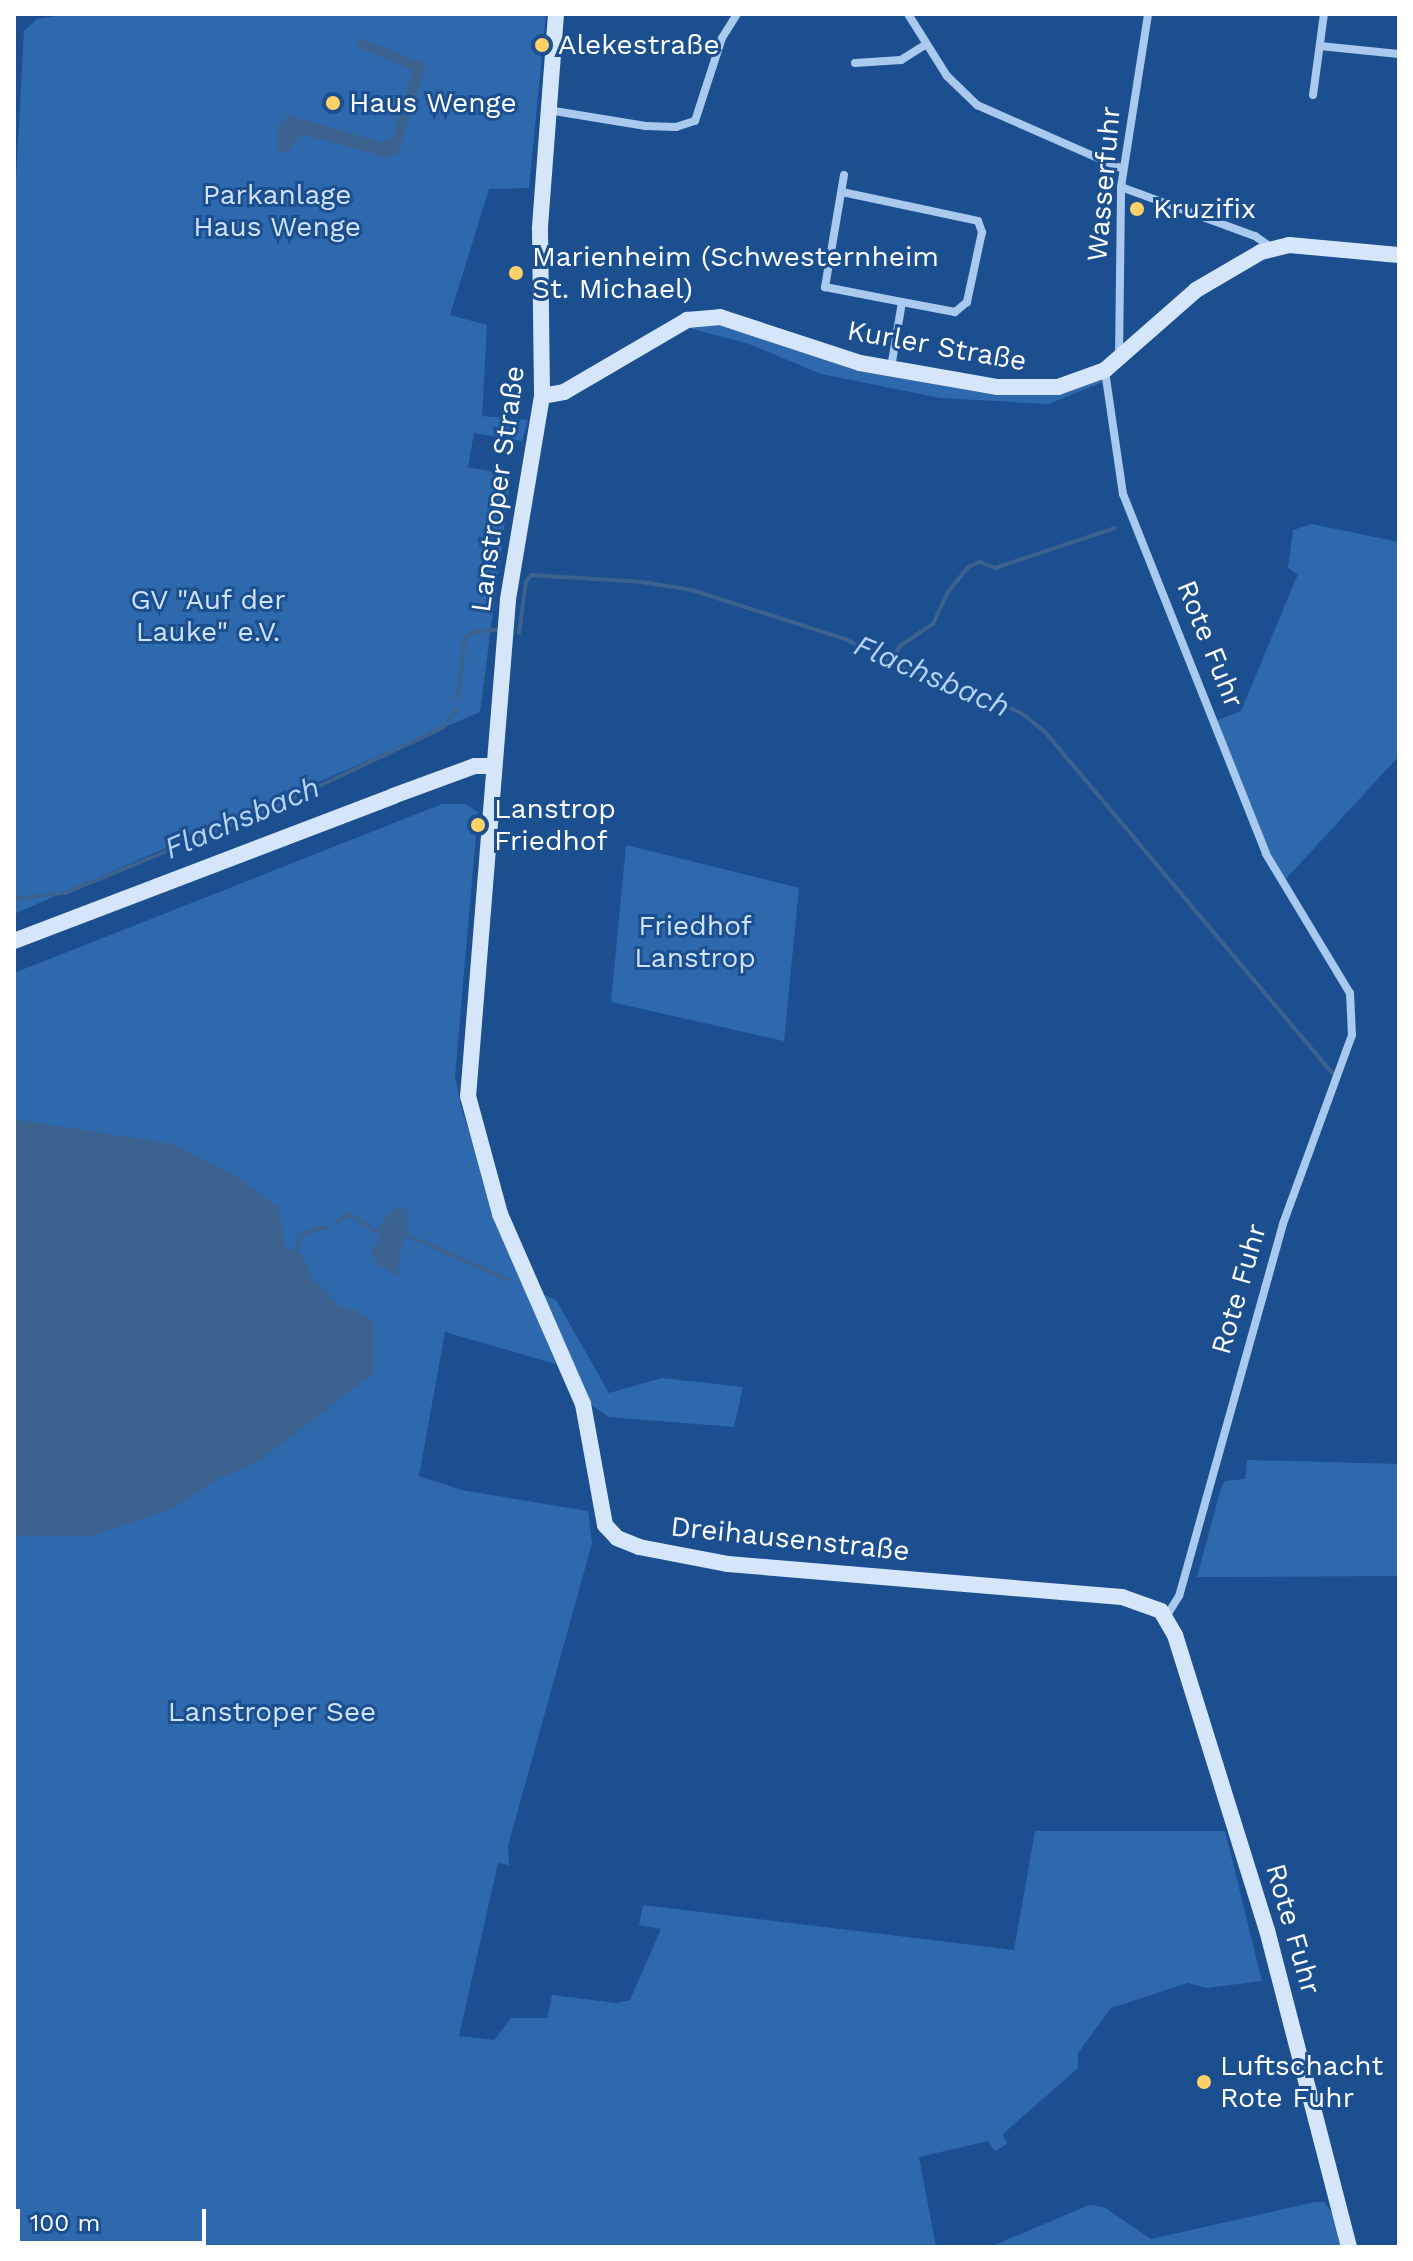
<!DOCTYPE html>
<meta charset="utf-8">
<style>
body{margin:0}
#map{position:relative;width:1413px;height:2261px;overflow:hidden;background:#1b4f8f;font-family:"Work Sans",sans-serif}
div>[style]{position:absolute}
.green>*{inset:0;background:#2e69ad}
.water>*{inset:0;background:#3c6290}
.stream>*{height:4px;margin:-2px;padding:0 2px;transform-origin:2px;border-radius:2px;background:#3c6290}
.street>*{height:8px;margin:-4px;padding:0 4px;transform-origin:4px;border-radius:4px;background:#a9c9ee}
.secondary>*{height:16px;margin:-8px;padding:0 8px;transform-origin:8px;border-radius:8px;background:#d6e6fa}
.dots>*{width:22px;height:22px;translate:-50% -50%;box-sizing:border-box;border:4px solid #1b4f8f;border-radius:50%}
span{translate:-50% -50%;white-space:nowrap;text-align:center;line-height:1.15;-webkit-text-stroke:6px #1b4f8f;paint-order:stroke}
.poi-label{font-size:28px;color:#fff}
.left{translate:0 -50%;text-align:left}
.street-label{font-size:28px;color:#fff}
.park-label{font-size:28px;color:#cfe3fa}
.water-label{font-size:30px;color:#b5d3f5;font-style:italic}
.frame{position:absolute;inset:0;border:16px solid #fff;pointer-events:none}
.scale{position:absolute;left:16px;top:2209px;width:190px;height:36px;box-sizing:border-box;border:4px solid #fff;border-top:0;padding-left:10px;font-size:24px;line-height:28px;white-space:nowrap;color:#fff;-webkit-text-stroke:6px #1b4f8f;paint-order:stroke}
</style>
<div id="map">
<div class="green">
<i style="clip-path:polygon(69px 14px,546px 14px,529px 188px,489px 189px,450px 315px,487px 325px,482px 416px,528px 420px,522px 441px,474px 433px,468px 467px,511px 475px,480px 712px,14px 914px,14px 217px,24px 31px,37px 19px)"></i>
<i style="clip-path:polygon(720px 317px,788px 342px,1037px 389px,1105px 370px,1106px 381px,1048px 404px,940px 398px,821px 374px,749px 344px,689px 328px)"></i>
<i style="clip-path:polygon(1312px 524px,1399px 542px,1399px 756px,1283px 882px,1266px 854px,1213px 722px,1241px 711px,1298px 574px,1288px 568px,1293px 530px)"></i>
<i style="clip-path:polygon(442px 804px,465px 804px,478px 812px,455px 1076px,461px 1107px,504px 1238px,556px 1364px,445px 1332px,419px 1476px,462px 1490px,588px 1511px,592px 1543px,508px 1846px,509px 1865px,498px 1863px,459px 2036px,494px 2040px,511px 2018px,547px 2018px,552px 1995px,616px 2003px,630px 2000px,661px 1929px,639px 1925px,643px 1905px,1014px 1950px,1035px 1831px,1225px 1831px,1262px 1981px,1206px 1988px,1188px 1983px,1111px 2008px,1078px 2053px,1078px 2068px,1003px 2134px,1007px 2144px,995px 2151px,988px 2141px,919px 2157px,936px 2247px,14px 2247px,14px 973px)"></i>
<i style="clip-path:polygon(626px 845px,799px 888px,784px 1041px,611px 1002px)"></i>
<i style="clip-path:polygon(542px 1294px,556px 1300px,609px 1393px,662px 1378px,743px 1387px,734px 1427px,609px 1417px,588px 1403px)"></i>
<i style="clip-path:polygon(1247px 1460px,1399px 1464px,1399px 1576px,1197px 1577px,1221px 1488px,1225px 1481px,1245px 1479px)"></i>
<i style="clip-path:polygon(1315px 2202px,1324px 2202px,1334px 2216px,1341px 2247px,990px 2247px,1089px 2205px,1104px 2207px,1151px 2239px)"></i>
</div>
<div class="water">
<i style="clip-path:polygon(363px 39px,426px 64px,398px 155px,385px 157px,301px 134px,289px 151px,278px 152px,277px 130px,288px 115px,381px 142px,392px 139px,412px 70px,358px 47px,357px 40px)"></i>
<i style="clip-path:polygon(14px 1119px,173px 1144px,237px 1177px,279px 1208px,285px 1248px,302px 1253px,312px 1277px,340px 1307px,359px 1311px,374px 1323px,374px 1373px,261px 1460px,216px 1480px,174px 1508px,91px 1536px,14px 1536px)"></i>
<i style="clip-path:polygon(393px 1209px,405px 1218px,398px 1276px,378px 1265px,370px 1250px,379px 1244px,379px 1227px)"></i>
</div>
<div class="stream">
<i style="left:519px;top:633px;width:51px;rotate:-82.2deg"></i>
<i style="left:526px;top:582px;width:9px;rotate:-54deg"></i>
<i style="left:531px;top:575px;width:111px;rotate:3.6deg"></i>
<i style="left:642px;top:582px;width:51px;rotate:9.1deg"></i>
<i style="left:692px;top:590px;width:161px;rotate:17.8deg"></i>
<i style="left:845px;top:639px;width:67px;rotate:26.6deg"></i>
<i style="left:905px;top:669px;width:63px;rotate:16.7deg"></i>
<i style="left:965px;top:687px;width:62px;rotate:24.9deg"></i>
<i style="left:1021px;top:713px;width:31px;rotate:38deg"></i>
<i style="left:1045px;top:732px;width:446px;rotate:49.9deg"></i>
<i style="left:889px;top:662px;width:19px;rotate:-55deg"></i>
<i style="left:900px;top:646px;width:40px;rotate:-34deg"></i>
<i style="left:933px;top:624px;width:35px;rotate:-65deg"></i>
<i style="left:948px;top:592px;width:32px;rotate:-51deg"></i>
<i style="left:968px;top:567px;width:13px;rotate:-23deg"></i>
<i style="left:980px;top:562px;width:16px;rotate:22deg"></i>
<i style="left:995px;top:568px;width:126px;rotate:-18.4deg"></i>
<i style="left:458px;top:698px;width:60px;rotate:-83.3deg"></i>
<i style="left:465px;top:638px;width:9px;rotate:-41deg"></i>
<i style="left:472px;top:632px;width:25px;rotate:-5deg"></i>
<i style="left:14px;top:899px;width:51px;rotate:-6.7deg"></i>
<i style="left:65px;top:893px;width:222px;rotate:-22.3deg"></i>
<i style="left:270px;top:809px;width:192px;rotate:-25.2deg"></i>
<i style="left:444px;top:727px;width:22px;rotate:-54deg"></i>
<i style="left:396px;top:1209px;width:9px;rotate:13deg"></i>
<i style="left:405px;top:1211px;width:24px;rotate:88deg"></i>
<i style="left:406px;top:1235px;width:112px;rotate:23.6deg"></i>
<i style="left:336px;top:1223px;width:16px;rotate:-35deg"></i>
<i style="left:349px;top:1214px;width:34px;rotate:32deg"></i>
<i style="left:298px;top:1251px;width:16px;rotate:-86deg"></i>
<i style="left:299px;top:1235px;width:28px;rotate:-17deg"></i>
</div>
<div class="street">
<i style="left:908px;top:14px;width:73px;rotate:57.8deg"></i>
<i style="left:947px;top:76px;width:42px;rotate:44deg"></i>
<i style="left:977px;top:105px;width:159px;rotate:23.7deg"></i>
<i style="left:1320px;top:46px;width:79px;rotate:5.8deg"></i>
<i style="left:855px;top:63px;width:46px;rotate:-3.7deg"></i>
<i style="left:901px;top:60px;width:28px;rotate:-32deg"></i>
<i style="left:1313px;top:95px;width:82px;rotate:-82.3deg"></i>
<i style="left:548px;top:110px;width:99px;rotate:9.3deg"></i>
<i style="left:646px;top:126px;width:30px;rotate:2deg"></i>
<i style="left:676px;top:127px;width:20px;rotate:-18deg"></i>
<i style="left:695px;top:121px;width:87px;rotate:-72deg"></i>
<i style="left:722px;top:38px;width:28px;rotate:-58deg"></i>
<i style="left:844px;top:175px;width:114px;rotate:99.6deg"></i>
<i style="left:825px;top:287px;width:78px;rotate:11deg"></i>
<i style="left:902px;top:302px;width:67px;rotate:99.5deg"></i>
<i style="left:1121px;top:187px;width:143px;rotate:20.1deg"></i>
<i style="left:1255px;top:236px;width:21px;rotate:35deg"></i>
<i style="left:842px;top:192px;width:139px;rotate:12deg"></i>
<i style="left:978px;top:221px;width:12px;rotate:70deg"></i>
<i style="left:982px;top:232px;width:72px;rotate:102.1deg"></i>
<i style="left:967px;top:302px;width:16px;rotate:140deg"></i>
<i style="left:955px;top:312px;width:54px;rotate:-169.3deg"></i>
<i style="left:1119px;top:358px;width:171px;rotate:-89.3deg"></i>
<i style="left:1121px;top:187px;width:175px;rotate:-81.1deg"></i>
<i style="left:1105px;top:371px;width:124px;rotate:81.7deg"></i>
<i style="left:1123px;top:494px;width:387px;rotate:68.3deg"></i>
<i style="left:1266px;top:854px;width:162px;rotate:58.9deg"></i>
<i style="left:1350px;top:993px;width:42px;rotate:87.3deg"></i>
<i style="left:1352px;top:1035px;width:201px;rotate:110.1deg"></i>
<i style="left:1283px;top:1224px;width:386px;rotate:105.6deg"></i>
<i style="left:1179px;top:1596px;width:25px;rotate:122deg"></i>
</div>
<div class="secondary">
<i style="left:556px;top:14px;width:216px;rotate:94.3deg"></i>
<i style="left:540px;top:229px;width:167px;rotate:89.3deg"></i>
<i style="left:542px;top:396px;width:207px;rotate:99.5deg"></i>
<i style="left:508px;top:600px;width:498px;rotate:94.6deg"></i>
<i style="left:468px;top:1096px;width:122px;rotate:74.8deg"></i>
<i style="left:500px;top:1214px;width:207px;rotate:66.4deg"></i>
<i style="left:583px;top:1404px;width:123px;rotate:79.7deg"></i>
<i style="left:605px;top:1525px;width:18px;rotate:47deg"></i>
<i style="left:617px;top:1538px;width:24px;rotate:22deg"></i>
<i style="left:639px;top:1547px;width:91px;rotate:10.8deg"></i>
<i style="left:728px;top:1564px;width:395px;rotate:4.8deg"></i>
<i style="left:1122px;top:1597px;width:41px;rotate:19.7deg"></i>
<i style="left:1161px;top:1611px;width:28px;rotate:60deg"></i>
<i style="left:1175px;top:1635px;width:309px;rotate:72.7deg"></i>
<i style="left:1267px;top:1930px;width:327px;rotate:75.5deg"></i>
<i style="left:542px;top:396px;width:22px;rotate:-10deg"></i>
<i style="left:564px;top:392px;width:143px;rotate:-30.3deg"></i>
<i style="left:687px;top:320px;width:33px;rotate:-5deg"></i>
<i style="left:720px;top:317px;width:147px;rotate:18.2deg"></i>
<i style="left:860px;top:363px;width:140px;rotate:9.9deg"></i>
<i style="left:998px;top:387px;width:60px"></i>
<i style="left:1058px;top:387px;width:50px;rotate:-19.9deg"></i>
<i style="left:1105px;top:370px;width:121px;rotate:-41.3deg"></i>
<i style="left:1196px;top:290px;width:75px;rotate:-30.3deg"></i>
<i style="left:1261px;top:252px;width:29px;rotate:-14deg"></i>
<i style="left:1289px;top:245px;width:110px;rotate:5.2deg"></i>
<i style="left:14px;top:941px;width:406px;rotate:-20.9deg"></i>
<i style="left:393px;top:796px;width:87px;rotate:-20.1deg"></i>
<i style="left:475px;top:766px;width:18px"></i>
</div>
<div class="dots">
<i style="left:542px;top:45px;background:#ffd166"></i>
<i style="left:333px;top:103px;background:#ffd166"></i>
<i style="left:1137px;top:209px;background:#ffd166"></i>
<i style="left:516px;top:273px;background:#ffd166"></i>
<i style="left:478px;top:825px;background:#ffd166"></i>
<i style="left:1204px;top:2082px;background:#ffd166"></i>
</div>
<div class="poi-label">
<span class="left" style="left:558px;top:45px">Alekestraße</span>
<span class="left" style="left:349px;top:103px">Haus Wenge</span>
<span class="left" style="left:1153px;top:209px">Kruzifix</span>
<span class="left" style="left:532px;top:273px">Marienheim (Schwesternheim<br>St. Michael)</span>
<span class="left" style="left:494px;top:825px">Lanstrop<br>Friedhof</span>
<span class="left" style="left:1220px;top:2082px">Luftschacht<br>Rote Fuhr</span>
</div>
<div class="street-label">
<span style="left:1104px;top:184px;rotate:-85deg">Wasserfuhr</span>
<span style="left:937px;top:346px;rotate:10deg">Kurler Straße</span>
<span style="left:498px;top:489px;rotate:-82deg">Lanstroper Straße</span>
<span style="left:1210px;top:644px;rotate:68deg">Rote Fuhr</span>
<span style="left:1239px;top:1289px;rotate:-74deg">Rote Fuhr</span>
<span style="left:790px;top:1539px;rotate:6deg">Dreihausenstraße</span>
<span style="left:1293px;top:1929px;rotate:74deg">Rote Fuhr</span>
</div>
<div class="park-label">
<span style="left:277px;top:211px">Parkanlage<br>Haus Wenge</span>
<span style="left:208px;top:616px">GV "Auf der<br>Lauke" e.V.</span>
<span style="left:695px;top:942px">Friedhof<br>Lanstrop</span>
<span style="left:272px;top:1712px">Lanstroper See</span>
</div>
<div class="water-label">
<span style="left:932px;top:676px;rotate:23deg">Flachsbach</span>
<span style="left:242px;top:818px;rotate:-23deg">Flachsbach</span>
</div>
<div class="frame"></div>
<div class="scale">100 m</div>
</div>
